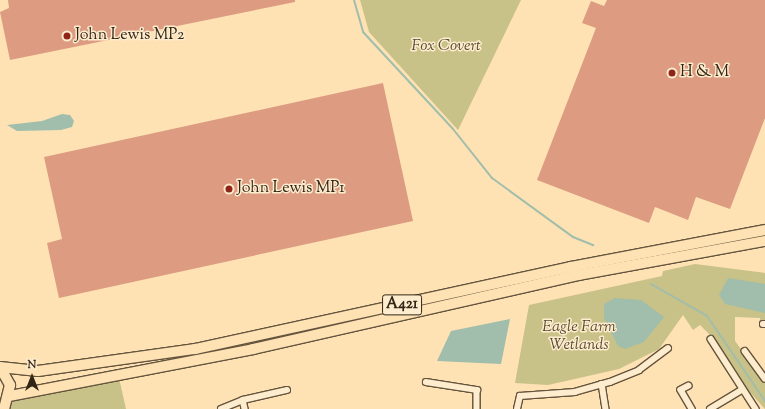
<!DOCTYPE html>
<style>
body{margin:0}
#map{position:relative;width:765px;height:409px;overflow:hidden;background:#fee2b4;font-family:"Sorts Mill Goudy",serif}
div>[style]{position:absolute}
.green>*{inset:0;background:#c8c188}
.water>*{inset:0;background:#a0beab}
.stream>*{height:2px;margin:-1px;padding:0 1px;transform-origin:1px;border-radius:1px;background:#a0beab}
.building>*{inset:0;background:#dd9c81}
.roads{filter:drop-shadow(1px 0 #65543d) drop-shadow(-1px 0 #65543d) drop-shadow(0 1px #65543d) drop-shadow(0 -1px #65543d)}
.street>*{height:5.5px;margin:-2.75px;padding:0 2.75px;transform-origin:2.75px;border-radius:2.75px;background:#feecce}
.highway>*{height:10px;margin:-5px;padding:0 5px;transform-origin:5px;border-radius:5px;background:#fee2b4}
.dots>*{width:11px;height:11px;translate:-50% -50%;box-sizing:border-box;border:2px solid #feecce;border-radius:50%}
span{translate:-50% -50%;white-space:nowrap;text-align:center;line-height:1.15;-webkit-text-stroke:3px #feecce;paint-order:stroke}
.shield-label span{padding:1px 3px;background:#feecce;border:1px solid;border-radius:3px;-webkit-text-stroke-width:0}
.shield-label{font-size:15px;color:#322515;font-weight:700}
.poi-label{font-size:16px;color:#322515}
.left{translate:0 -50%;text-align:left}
.park-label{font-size:16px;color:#584c32;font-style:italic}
.north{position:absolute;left:12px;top:357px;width:40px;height:40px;-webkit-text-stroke:3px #feecce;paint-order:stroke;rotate:0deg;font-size:11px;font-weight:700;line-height:16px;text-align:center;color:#322515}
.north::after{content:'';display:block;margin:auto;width:14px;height:18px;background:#322515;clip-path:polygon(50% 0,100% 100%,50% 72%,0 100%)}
</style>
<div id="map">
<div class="green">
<i style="clip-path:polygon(360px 0,521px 0,458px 130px,369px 32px)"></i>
<i style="clip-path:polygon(695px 264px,765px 273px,765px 327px,761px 327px,760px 318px,735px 317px,735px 341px,765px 382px,765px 409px,747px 389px,710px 335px,700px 325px,693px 330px,683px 315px,659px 349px,619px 369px,548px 385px,515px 383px,529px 305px,662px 276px,663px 271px)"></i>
<i style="clip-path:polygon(119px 378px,126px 409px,9px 409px,15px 397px)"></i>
</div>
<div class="water">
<i style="clip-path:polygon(62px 114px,70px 115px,74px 121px,72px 127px,61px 130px,17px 131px,7px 125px,42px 121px)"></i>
<i style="clip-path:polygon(728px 278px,765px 284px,765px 313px,725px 304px,719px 295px)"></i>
<i style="clip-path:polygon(615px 298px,641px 300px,664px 317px,644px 342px,625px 349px,618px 346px,604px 318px,604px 304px)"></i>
<i style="clip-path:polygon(510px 319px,501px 364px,437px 361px,451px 331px)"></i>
</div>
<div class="stream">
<i style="left:354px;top:0;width:33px;rotate:74deg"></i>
<i style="left:363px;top:32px;width:132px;rotate:47.1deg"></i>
<i style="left:453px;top:129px;width:63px;rotate:51.5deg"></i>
<i style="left:492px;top:178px;width:100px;rotate:36.1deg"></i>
<i style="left:573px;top:237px;width:22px;rotate:22deg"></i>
<i style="left:651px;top:284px;width:64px;rotate:29.7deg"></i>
<i style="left:707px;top:316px;width:103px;rotate:55.7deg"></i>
</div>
<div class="building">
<i style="clip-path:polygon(8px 0,295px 0,295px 2px,10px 60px,0 12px,9px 8px)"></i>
<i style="clip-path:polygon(607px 0,765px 0,765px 118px,730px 209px,696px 197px,688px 220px,655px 207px,649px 223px,537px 180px,596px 28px,582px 23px,591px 1px,604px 6px)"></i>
<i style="clip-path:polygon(383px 83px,413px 221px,59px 298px,47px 243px,62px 239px,44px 157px)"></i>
</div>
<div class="roads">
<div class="street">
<i style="left:763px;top:324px;width:2px"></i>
<i style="left:711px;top:339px;width:83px;rotate:57.3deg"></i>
<i style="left:745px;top:351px;width:34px;rotate:54deg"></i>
<i style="left:426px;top:382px;width:52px;rotate:8.9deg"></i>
<i style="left:477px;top:390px;width:19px;rotate:90deg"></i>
<i style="left:602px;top:384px;width:25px;rotate:81deg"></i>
<i style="left:689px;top:386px;width:9px;rotate:153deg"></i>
<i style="left:681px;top:390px;width:22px;rotate:60deg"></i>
<i style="left:243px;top:400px;width:45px;rotate:-12.8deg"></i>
<i style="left:221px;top:409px;width:24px;rotate:-22deg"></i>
<i style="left:243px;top:400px;width:9px;rotate:77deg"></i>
<i style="left:517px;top:409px;width:13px;rotate:-77deg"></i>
<i style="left:520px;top:396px;width:55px;rotate:-4.2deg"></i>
<i style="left:575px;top:392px;width:36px;rotate:-16deg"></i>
<i style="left:610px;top:382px;width:31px;rotate:-22deg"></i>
<i style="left:639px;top:370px;width:36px;rotate:-37deg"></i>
<i style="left:710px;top:409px;width:37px;rotate:-31deg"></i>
</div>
<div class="highway">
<i style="left:0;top:367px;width:38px;rotate:6deg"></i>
<i style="left:38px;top:371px;width:159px;rotate:-8deg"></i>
<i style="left:195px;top:349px;width:385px;rotate:-12.3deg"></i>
<i style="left:571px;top:267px;width:197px;rotate:-10.8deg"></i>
<i style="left:0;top:367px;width:21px;rotate:61deg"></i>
<i style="left:10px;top:385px;width:25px;rotate:104deg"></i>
<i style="left:10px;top:396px;width:248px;rotate:-10.9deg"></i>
<i style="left:253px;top:349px;width:334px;rotate:-12.8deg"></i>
<i style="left:579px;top:275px;width:189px;rotate:-10.4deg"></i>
</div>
</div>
<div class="dots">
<i style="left:67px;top:36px;background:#8f2418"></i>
<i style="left:672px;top:73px;background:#8f2418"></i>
<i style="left:229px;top:189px;background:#8f2418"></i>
</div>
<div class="shield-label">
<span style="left:402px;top:305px">A421</span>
</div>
<div class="poi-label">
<span class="left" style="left:75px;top:36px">John Lewis MP2</span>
<span class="left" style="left:680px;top:73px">H &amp; M</span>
<span class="left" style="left:237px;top:189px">John Lewis MP1</span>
</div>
<div class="park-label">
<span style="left:446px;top:47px">Fox Covert</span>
<span style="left:579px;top:337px">Eagle Farm<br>Wetlands</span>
</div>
<div class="north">N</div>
</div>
